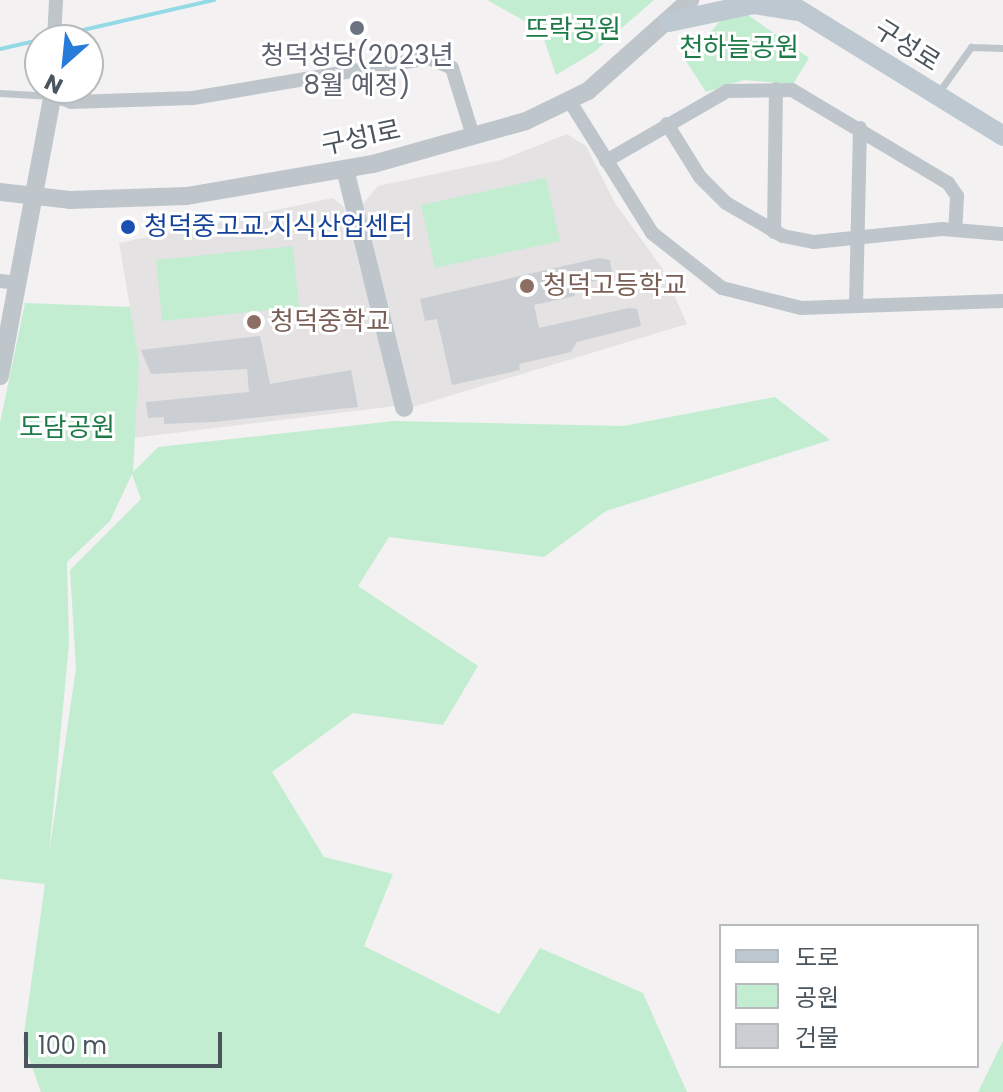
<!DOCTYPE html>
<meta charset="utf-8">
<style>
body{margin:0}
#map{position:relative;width:1003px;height:1092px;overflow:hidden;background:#f3f1f1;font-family:Poppins,"Noto Sans KR",sans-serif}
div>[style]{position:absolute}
.education>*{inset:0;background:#e4e2e2}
.green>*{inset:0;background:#c3edd1}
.stream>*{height:4px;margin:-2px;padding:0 2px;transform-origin:2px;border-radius:2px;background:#94d9e6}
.building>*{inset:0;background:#cbced3}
.service>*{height:7px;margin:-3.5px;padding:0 3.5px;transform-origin:3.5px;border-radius:3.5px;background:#bec6cc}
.minor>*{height:14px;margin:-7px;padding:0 7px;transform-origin:7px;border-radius:7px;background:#bec6cc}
.tertiary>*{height:18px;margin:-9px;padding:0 9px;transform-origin:9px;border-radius:9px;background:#bec6cc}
.secondary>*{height:20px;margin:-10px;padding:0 10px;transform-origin:10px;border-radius:10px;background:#bec8d1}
.dots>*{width:22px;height:22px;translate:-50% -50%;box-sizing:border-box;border:4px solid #fff;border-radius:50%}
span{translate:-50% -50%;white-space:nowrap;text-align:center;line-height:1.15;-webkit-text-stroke:6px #fff;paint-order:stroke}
.park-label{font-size:26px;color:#1e7b48}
.street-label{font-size:26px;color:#4a555d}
.worship-label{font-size:26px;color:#5b616d}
.transit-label{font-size:26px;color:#164399}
.left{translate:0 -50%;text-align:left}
.education-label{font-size:26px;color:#785e54}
.legend{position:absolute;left:719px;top:924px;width:260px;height:144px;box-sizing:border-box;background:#fff;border:2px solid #b7bbbe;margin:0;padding:10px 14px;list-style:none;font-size:24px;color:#4a555d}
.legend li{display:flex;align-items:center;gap:16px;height:40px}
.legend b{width:40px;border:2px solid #b7bbbe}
.north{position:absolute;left:24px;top:24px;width:80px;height:80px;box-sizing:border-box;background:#fff;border:2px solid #b7bbbe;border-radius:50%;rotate:207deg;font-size:22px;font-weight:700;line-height:32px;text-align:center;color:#4a555d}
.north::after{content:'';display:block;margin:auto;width:28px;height:36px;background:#267cd8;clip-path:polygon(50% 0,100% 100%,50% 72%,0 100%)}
.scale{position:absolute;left:24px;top:1032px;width:198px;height:36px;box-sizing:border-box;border:4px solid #4a555d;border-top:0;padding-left:10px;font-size:24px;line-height:28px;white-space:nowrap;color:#4a555d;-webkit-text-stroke:6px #fff;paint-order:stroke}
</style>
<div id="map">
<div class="education">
<i style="clip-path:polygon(567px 134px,586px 146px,615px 203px,662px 268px,687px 324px,413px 407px,363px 204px,378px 186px,501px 160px)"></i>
<i style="clip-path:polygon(333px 198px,344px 207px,396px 406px,133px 438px,139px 360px,119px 243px)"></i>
</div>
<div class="green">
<i style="clip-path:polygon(487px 0,654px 0,594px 52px,556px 75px,541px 30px)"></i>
<i style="clip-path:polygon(726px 14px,748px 15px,809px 58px,793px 84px,744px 80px,706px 92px,686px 61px)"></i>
<i style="clip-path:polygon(546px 178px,560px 241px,435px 268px,421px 205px)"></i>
<i style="clip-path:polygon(293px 246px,299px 307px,162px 321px,156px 260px)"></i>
<i style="clip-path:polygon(evenodd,25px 303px,130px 307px,139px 360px,133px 472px,158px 447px,394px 421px,623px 426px,775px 397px,830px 440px,606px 511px,544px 557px,389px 537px,358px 586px,478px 666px,443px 725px,353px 713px,272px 772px,324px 857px,393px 874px,364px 946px,499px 1014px,540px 948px,643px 993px,687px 1092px,41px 1092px,23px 1041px,45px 884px,0 879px,0 423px,25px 303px,132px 474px,141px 499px,70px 570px,76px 668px,49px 854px,69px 644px,67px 562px,110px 521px,132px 474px)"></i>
<i style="clip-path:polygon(1003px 1041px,1003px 1092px,978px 1092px)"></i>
</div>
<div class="stream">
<i style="left:0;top:49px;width:220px;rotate:-12.9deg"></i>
</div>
<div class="building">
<i style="clip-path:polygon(599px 258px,610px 260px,613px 277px,572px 286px,575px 296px,534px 305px,539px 328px,629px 308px,637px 309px,641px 326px,577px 342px,571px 352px,519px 364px,520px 370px,452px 385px,437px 319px,425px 321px,420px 299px)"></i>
<i style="clip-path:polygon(260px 336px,270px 384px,351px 370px,358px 407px,213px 422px,164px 424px,164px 417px,148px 418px,146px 402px,249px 392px,247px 369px,151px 374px,141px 350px)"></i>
</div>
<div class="service">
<i style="left:0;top:93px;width:52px;rotate:3.3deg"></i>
<i style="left:938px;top:93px;width:57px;rotate:-54.3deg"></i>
<i style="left:971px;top:47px;width:32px;rotate:2deg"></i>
</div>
<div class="minor">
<i style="left:54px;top:40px;width:40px;rotate:-87.1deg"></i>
<i style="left:54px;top:96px;width:18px;rotate:19deg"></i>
<i style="left:71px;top:102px;width:122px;rotate:-1.9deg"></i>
<i style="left:193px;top:98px;width:239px;rotate:-9.6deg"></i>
<i style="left:429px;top:58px;width:25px;rotate:23deg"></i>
<i style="left:452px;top:68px;width:71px;rotate:72.8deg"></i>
<i style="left:569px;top:100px;width:157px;rotate:58deg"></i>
<i style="left:652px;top:233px;width:89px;rotate:38.2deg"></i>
<i style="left:722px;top:288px;width:81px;rotate:14.2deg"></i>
<i style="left:801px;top:308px;width:202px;rotate:-2deg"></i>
<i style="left:667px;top:124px;width:62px;rotate:58.1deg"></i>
<i style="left:700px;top:177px;width:37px;rotate:45deg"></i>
<i style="left:726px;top:203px;width:66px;rotate:30.1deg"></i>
<i style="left:783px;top:236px;width:32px;rotate:11deg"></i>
<i style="left:814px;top:242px;width:129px;rotate:-5.8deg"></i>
<i style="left:942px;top:229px;width:61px;rotate:4.7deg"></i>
<i style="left:606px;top:161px;width:140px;rotate:-30deg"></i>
<i style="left:727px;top:91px;width:65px;rotate:-0.9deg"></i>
<i style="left:792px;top:90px;width:182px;rotate:30.8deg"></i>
<i style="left:948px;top:183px;width:16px;rotate:55deg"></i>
<i style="left:957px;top:196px;width:33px;rotate:93deg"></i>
<i style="left:774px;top:232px;width:143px;rotate:-89.2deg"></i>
<i style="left:0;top:281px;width:17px;rotate:7deg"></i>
<i style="left:856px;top:305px;width:177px;rotate:-88.7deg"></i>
</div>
<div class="tertiary">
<i style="left:345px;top:169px;width:246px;rotate:76.1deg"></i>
<i style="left:0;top:192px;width:70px;rotate:6.5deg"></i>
<i style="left:70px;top:200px;width:117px;rotate:-2deg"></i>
<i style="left:187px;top:196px;width:189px;rotate:-9.8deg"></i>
<i style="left:373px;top:164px;width:159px;rotate:-15.7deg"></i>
<i style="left:526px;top:121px;width:69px;rotate:-25.8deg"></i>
<i style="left:588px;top:91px;width:137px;rotate:-41.7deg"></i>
<i style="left:0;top:376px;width:293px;rotate:-79.4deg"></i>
</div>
<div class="secondary">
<i style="left:783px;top:0;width:259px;rotate:31.7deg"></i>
<i style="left:669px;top:22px;width:87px;rotate:-12deg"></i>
<i style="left:754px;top:4px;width:45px;rotate:9deg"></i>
</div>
<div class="dots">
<i style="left:357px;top:28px;background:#6b7280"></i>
<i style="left:128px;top:227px;background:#1a4fb4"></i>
<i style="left:527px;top:286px;background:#8d6e63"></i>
<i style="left:254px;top:322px;background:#8d6e63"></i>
</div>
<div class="park-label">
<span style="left:573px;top:30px">뜨락공원</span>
<span style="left:739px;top:48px">천하늘공원</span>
<span style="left:67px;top:428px">도담공원</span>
</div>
<div class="street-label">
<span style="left:907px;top:46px;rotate:32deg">구성로</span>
<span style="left:361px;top:138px;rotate:-12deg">구성1로</span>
</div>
<div class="worship-label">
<span style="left:357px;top:71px">청덕성당(2023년<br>8월 예정)</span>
</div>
<div class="transit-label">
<span class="left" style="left:144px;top:227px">청덕중고교.지식산업센터</span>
</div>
<div class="education-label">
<span class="left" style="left:543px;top:286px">청덕고등학교</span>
<span class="left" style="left:270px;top:322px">청덕중학교</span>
</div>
<ul class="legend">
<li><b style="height:10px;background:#bec8d1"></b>도로</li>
<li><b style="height:22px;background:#c3edd1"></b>공원</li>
<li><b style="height:22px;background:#cbced3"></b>건물</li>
</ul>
<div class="north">N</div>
<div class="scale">100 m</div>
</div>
